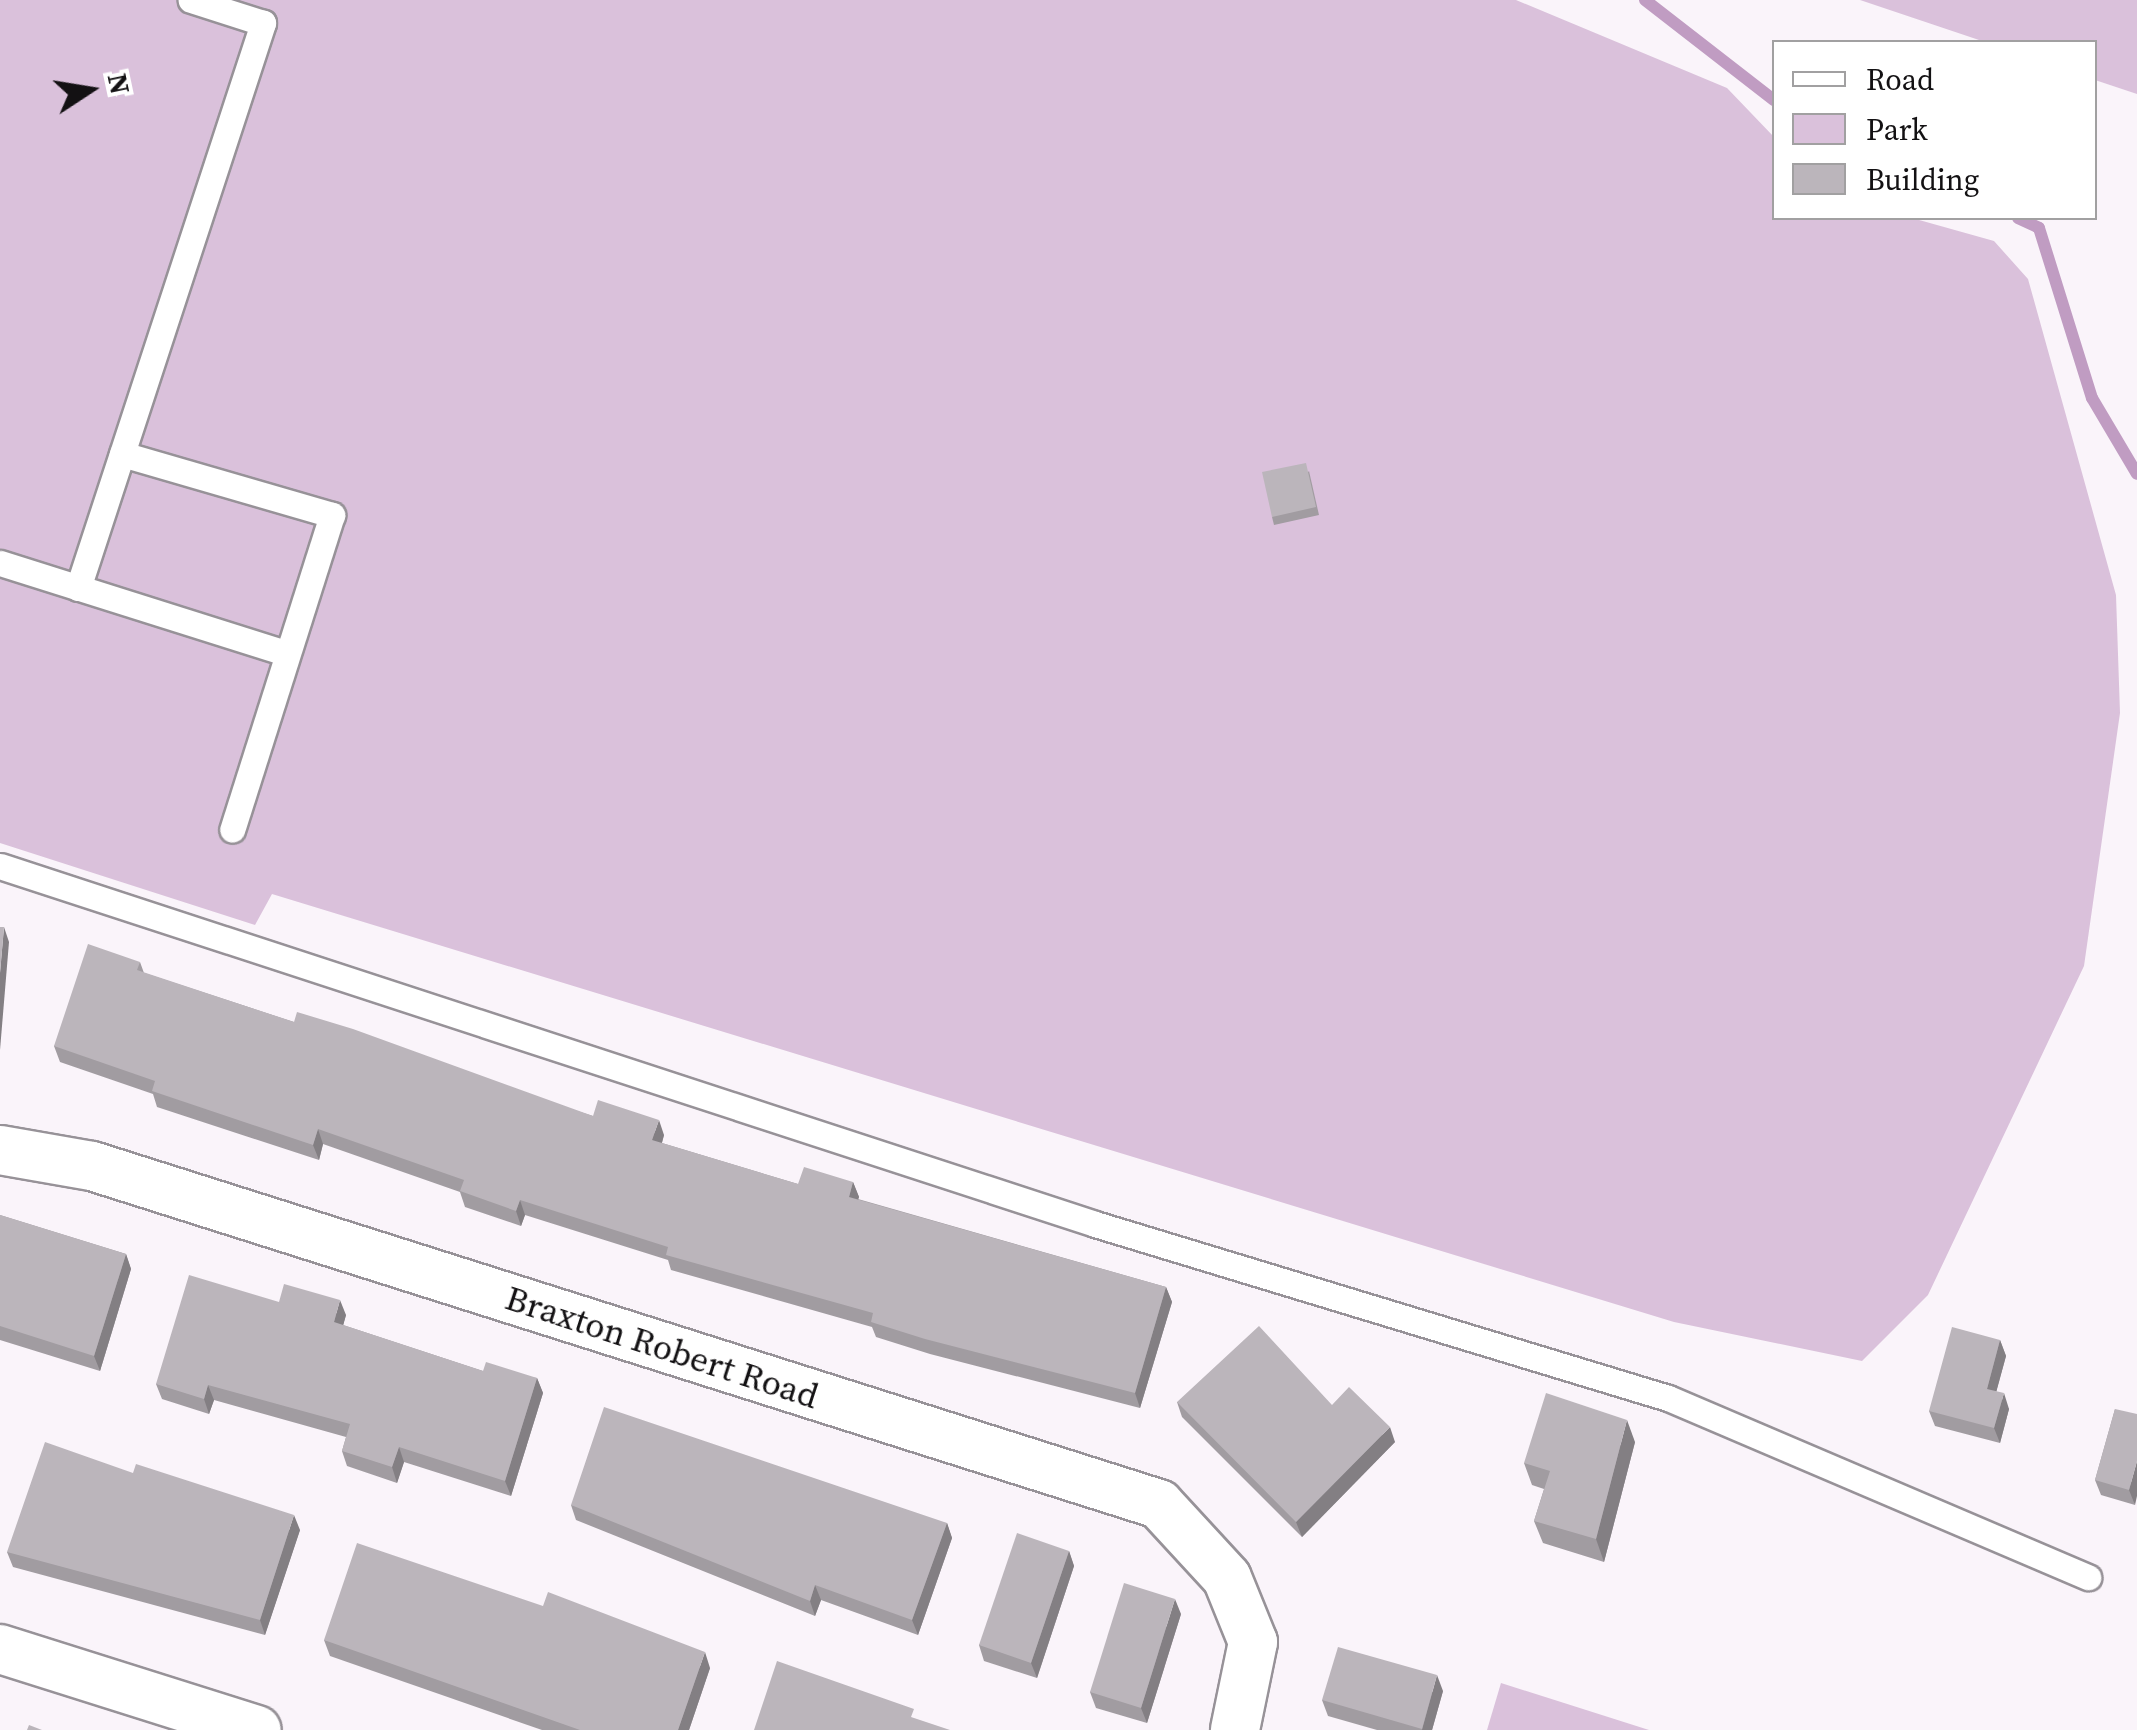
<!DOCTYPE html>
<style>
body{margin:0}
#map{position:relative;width:2137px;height:1730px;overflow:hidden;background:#faf4fa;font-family:"Source Serif 4",serif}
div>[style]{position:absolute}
.green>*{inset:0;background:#dac1db}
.stream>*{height:12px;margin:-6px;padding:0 6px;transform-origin:6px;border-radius:6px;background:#c09cc2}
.roads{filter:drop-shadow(2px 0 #979298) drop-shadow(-2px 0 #979298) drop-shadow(0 2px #979298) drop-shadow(0 -2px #979298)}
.service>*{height:25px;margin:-12.5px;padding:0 12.5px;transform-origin:12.5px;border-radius:12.5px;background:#fff}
.minor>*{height:48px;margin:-24px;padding:0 24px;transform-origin:24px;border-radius:24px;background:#fff}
.wall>*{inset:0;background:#a19ca1}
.shaded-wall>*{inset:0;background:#837f83}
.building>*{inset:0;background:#bbb5bb}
span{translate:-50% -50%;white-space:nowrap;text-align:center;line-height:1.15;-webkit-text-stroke:10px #fff;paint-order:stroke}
.street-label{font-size:35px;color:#131113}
.legend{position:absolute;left:1772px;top:40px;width:325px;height:180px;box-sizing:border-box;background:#fff;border:2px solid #a1a0a1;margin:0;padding:12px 18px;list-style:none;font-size:30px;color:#131113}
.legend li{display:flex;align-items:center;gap:20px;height:50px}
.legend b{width:50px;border:2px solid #a1a0a1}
.north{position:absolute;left:40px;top:40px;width:100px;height:100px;-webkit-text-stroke:8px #fff;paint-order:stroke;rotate:78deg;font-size:28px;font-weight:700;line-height:40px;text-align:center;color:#131113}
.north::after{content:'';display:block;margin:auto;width:35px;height:45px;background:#131113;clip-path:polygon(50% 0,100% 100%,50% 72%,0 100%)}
</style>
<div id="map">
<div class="green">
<i style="clip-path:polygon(0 0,1516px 0,1727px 88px,1774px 137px,1774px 218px,1912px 218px,1994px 241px,2028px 279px,2116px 595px,2120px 713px,2084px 966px,1928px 1295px,1862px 1361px,1674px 1322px,272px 894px,255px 925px,0 843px)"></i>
<i style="clip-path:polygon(1860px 0,2137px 0,2137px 94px,2095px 80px,2094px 42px,1985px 42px)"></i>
<i style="clip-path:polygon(1501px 1683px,1649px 1730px,1487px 1730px)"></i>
</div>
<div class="stream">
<i style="left:1645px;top:0;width:163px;rotate:37.8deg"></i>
<i style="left:2018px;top:218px;width:23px;rotate:25deg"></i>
<i style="left:2039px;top:228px;width:178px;rotate:72.7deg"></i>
<i style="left:2092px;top:398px;width:88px;rotate:59.4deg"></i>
</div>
<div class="roads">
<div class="service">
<i style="left:122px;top:454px;width:219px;rotate:16.2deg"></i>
<i style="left:332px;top:515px;width:330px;rotate:107.6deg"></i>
<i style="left:0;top:563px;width:299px;rotate:17.5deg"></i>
<i style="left:78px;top:588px;width:595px;rotate:-71.87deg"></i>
<i style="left:263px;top:23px;width:76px;rotate:-162.3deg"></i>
<i style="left:0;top:866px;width:1152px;rotate:18.1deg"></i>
<i style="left:1095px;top:1224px;width:599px;rotate:16.89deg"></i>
<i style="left:1668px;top:1398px;width:457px;rotate:23.1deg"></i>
</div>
<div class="minor">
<i style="left:0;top:1150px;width:93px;rotate:9.9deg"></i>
<i style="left:92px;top:1166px;width:1119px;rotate:17.58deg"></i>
<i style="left:1159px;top:1504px;width:100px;rotate:47.4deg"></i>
<i style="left:1227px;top:1578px;width:69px;rotate:67.9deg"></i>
<i style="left:1253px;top:1642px;width:90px;rotate:101.6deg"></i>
<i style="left:0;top:1649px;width:269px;rotate:17.5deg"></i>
</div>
</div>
<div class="wall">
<i style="clip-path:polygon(1309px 471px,1319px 515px,1274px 525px,1272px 517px)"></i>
<i style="clip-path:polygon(140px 962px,144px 973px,294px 1022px,593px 1116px,664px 1135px,662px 1143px,798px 1184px,853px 1182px,859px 1197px,858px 1199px,1166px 1287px,1172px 1302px,1140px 1408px,930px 1354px,876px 1337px,872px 1327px,671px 1270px,668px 1260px,525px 1215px,521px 1226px,465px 1207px,460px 1192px,323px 1144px,319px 1160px,157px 1107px,153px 1094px,60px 1062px,54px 1046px)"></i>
<i style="clip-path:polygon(0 1215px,126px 1254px,131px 1269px,100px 1371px,0 1340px)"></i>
<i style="clip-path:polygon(279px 1302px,346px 1315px,343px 1325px,483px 1371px,537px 1378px,543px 1393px,511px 1496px,404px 1462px,397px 1483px,347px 1466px,342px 1451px,346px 1437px,214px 1400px,209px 1414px,162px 1399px,156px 1384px)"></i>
<i style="clip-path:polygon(2000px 1340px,2006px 1356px,1996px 1392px,2009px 1409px,2000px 1443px,1935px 1426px,1929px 1411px)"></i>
<i style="clip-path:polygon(1177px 1402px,1332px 1405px,1395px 1442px,1302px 1537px,1182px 1417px)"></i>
<i style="clip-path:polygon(2115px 1409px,2135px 1505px,2101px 1495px,2095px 1480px)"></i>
<i style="clip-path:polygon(1635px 1442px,1604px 1562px,1543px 1543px,1534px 1521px,1544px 1489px,1532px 1485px,1524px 1463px)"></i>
<i style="clip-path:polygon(571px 1505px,947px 1523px,952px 1538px,918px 1635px,821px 1600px,815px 1616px,576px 1520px)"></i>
<i style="clip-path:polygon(300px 1530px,265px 1635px,13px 1567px,7px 1552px)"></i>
<i style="clip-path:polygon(1069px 1551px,1074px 1566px,1037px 1678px,984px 1661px,979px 1645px)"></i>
<i style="clip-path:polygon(1181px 1614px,1147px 1723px,1096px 1708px,1090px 1692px)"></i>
<i style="clip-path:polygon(324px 1640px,710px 1668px,689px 1730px,542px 1730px,330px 1656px)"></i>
<i style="clip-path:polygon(1443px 1691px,1432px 1730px,1377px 1730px,1328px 1716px,1322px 1700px)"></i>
</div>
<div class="shaded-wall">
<i style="clip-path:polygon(4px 927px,9px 942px,0 1050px,0 973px)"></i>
<i style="clip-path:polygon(659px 1120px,664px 1135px,658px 1156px,652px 1140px)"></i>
<i style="clip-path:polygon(318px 1129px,323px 1144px,319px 1160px,313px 1145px)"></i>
<i style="clip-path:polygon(853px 1182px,859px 1197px,854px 1212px,849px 1197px)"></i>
<i style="clip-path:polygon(520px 1200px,525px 1215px,521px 1226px,516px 1211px)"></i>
<i style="clip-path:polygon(126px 1254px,131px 1269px,100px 1371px,94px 1356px)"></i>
<i style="clip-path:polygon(1166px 1287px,1172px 1302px,1140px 1408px,1135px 1393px)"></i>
<i style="clip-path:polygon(340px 1300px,346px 1315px,340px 1337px,334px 1322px)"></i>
<i style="clip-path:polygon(2000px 1340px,2006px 1356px,1993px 1404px,1987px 1389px)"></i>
<i style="clip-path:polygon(537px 1378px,543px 1393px,511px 1496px,505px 1481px)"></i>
<i style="clip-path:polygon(208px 1385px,214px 1400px,209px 1414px,204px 1399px)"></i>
<i style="clip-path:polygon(2004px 1393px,2009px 1409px,2000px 1443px,1994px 1428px)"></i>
<i style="clip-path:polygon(1627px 1420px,1635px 1442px,1604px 1562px,1596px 1539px)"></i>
<i style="clip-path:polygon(1390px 1427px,1395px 1442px,1302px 1537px,1296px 1522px)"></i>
<i style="clip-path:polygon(399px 1447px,404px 1462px,397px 1483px,392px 1467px)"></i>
<i style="clip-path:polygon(2137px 1461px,2137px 1496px,2135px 1505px,2129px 1490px)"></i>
<i style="clip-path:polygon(294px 1515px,300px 1530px,265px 1635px,260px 1620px)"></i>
<i style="clip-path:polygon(947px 1523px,952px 1538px,918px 1635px,912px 1620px)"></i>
<i style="clip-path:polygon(1069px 1551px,1074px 1566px,1037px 1678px,1031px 1663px)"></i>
<i style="clip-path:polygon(815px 1585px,821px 1600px,815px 1616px,810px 1601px)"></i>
<i style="clip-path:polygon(1175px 1599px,1181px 1614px,1147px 1723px,1141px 1708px)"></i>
<i style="clip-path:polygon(705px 1652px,710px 1668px,689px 1730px,678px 1730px)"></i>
<i style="clip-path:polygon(1437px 1675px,1443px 1691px,1432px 1730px,1422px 1730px)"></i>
</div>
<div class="building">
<i style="clip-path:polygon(1306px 463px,1316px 507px,1272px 517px,1262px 472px)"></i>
<i style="clip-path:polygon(0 927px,4px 927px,0 973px)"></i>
<i style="clip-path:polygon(88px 944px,140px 962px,137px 970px,294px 1022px,297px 1012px,353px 1029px,593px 1116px,598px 1100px,659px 1120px,652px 1140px,798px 1184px,804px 1167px,853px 1182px,849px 1197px,1166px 1287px,1135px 1393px,925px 1339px,871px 1322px,873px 1313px,666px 1255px,668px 1247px,520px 1200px,516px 1211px,460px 1191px,464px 1180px,318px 1129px,313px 1145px,152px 1091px,155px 1081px,54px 1046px)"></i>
<i style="clip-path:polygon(0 1215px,126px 1254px,94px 1356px,0 1326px)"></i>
<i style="clip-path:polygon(189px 1275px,279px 1302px,284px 1284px,340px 1300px,334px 1322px,483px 1371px,486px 1362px,537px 1378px,505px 1481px,399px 1447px,392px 1467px,342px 1451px,350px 1424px,208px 1385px,204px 1399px,156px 1384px)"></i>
<i style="clip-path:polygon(1259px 1326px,1332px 1405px,1349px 1387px,1390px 1427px,1296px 1522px,1177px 1402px)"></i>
<i style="clip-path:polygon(1952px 1327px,2000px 1340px,1987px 1389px,2004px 1393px,1994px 1428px,1929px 1411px)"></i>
<i style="clip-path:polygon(1546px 1393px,1627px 1420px,1596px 1539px,1534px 1521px,1550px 1471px,1524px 1463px)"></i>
<i style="clip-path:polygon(604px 1407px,947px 1523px,912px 1620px,815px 1585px,810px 1601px,571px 1505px)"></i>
<i style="clip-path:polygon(2115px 1409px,2137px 1414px,2137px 1461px,2129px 1490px,2095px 1480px)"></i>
<i style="clip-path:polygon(45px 1442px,133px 1473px,136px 1464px,294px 1515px,260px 1620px,7px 1552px)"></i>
<i style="clip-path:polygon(1017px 1533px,1069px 1551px,1031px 1663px,979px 1645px)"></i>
<i style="clip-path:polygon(357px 1543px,543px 1606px,548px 1592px,705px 1652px,678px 1730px,580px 1730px,324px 1640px)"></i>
<i style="clip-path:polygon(1124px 1583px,1175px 1599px,1141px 1708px,1090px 1692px)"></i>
<i style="clip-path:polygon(1338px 1647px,1437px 1675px,1422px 1729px,1322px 1700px)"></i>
<i style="clip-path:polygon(777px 1661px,914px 1709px,911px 1717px,950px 1730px,754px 1730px)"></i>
<i style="clip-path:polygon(29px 1725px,42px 1730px,27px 1730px)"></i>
</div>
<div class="street-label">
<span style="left:662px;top:1347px;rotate:18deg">Braxton Robert Road</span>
</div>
<ul class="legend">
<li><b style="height:12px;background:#fff"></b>Road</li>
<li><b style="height:28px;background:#dac1db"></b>Park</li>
<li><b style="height:28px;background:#bbb5bb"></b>Building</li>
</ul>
<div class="north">N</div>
</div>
